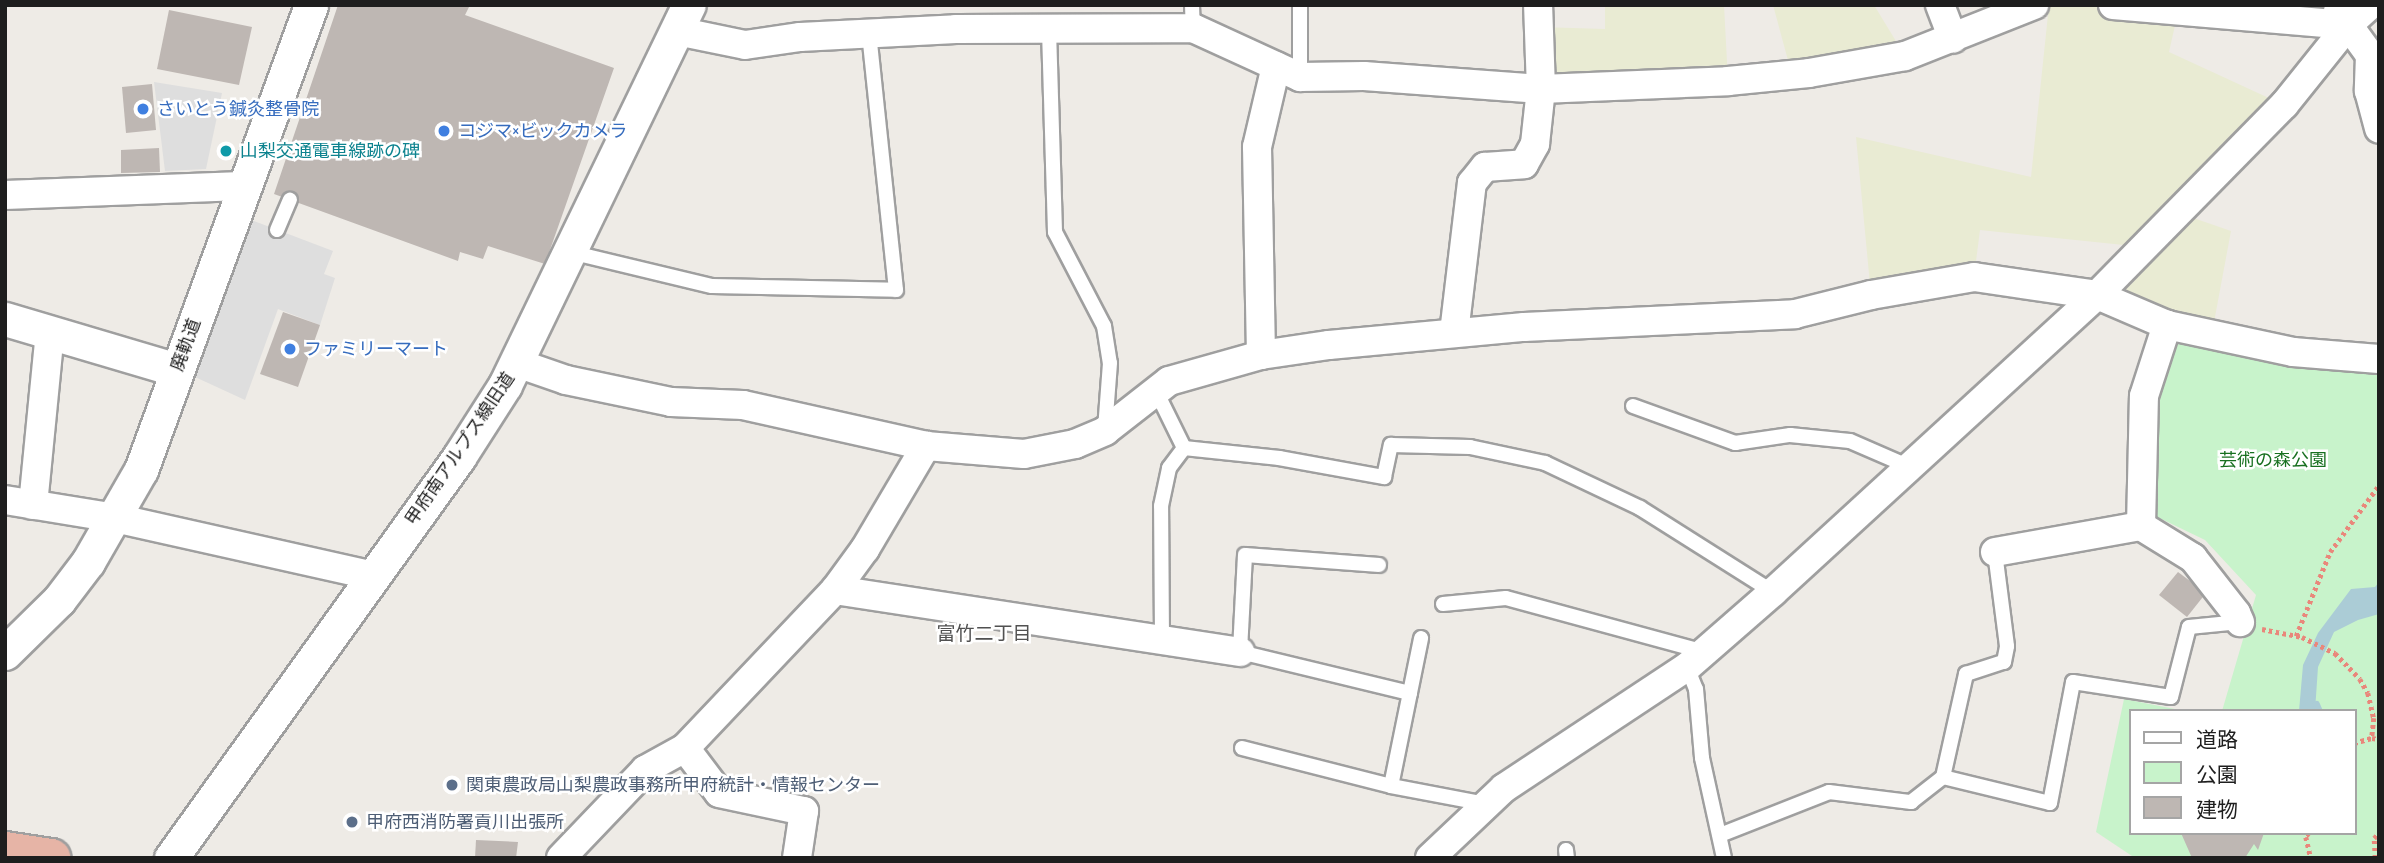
<!DOCTYPE html>
<meta charset="utf-8">
<style>
body{margin:0}
#map{position:relative;width:2384px;height:863px;overflow:hidden;background:#eeebe6;font-family:"PT Sans Narrow","Noto Sans JP",sans-serif}
div>[style]{position:absolute}
.farmland>*{inset:0;background:#e9ebd3}
.park>*{inset:0;background:#c8f3cb}
.parking>*{inset:0;background:#dedede}
.water>*{inset:0;background:#abccd6}
.stream>*{height:7px;margin:-3.5px;padding:0 3.5px;transform-origin:3.5px;border-radius:3.5px;background:#abccd6}
.building>*{inset:0;background:#beb7b3}
.path>*{height:4.5px;margin-top:-2.25px;transform-origin:0;background:repeating-linear-gradient(90deg,#e9877b 0 3.5px,transparent 0 7px)}
.roads{filter:drop-shadow(2px 0 #9f9f9f) drop-shadow(-2px 0 #9f9f9f) drop-shadow(0 2px #9f9f9f) drop-shadow(0 -2px #9f9f9f)}
.service>*{height:14px;margin:-7px;padding:0 7px;transform-origin:7px;border-radius:7px;background:#fff}
.minor>*{height:28px;margin:-14px;padding:0 14px;transform-origin:14px;border-radius:14px;background:#fff}
.tertiary>*{height:33px;margin:-16.5px;padding:0 16.5px;transform-origin:16.5px;border-radius:16.5px;background:#fff}
.trunk>*{height:38px;margin:-19px;padding:0 19px;transform-origin:19px;border-radius:19px;background:#e6b4a6}
.dots>*{width:19px;height:19px;translate:-50% -50%;box-sizing:border-box;border:4px solid #fff;border-radius:50%}
span{translate:-50% -50%;white-space:nowrap;text-align:center;line-height:1.15;-webkit-text-stroke:5px #fff;paint-order:stroke}
.shop-label{font-size:18px;color:#366cbe}
.left{translate:0 -50%;text-align:left}
.culture-label{font-size:18px;color:#0d838f}
.street-label{font-size:18px;color:#1e1e1e}
.park-label{font-size:18px;color:#187020}
.service-label{font-size:18px;color:#4e5e75}
.neighbourhood-label{font-size:19px;color:#515151}
.frame{position:absolute;inset:0;border:7px solid #1e1e1e;pointer-events:none}
.legend{position:absolute;left:2129px;top:709px;width:228px;height:126px;box-sizing:border-box;background:#fff;border:2px solid #a5a5a5;margin:0;padding:9px 12px;list-style:none;font-size:21px;color:#1e1e1e}
.legend li{display:flex;align-items:center;gap:14px;height:35px}
.legend b{width:35px;border:2px solid #a5a5a5}
</style>
<div id="map">
<div class="farmland">
<i style="clip-path:polygon(1605px 5px,1724px 5px,1728px 81px,1541px 89px,1539px 27px,1605px 29px)"></i>
<i style="clip-path:polygon(1773px 5px,1874px 5px,1905px 56px,1792px 75px)"></i>
<i style="clip-path:polygon(2049px 5px,2114px 5px,2178px 12px,2169px 52px,2284px 105px,2179px 213px,2231px 231px,2212px 333px,2097px 295px,2143px 247px,1980px 230px,1974px 277px,1871px 295px,1856px 137px,2031px 177px)"></i>
</div>
<div class="park">
<i style="clip-path:polygon(2176px 332px,2379px 365px,2379px 858px,2135px 858px,2096px 832px,2124px 699px,2185px 711px,2130px 711px,2130px 833px,2354px 833px,2354px 711px,2222px 711px,2256px 595px,2205px 540px,2149px 513px,2153px 398px)"></i>
</div>
<div class="parking">
<i style="clip-path:polygon(154px 82px,222px 93px,206px 169px,165px 171px)"></i>
<i style="clip-path:polygon(246px 218px,333px 251px,324px 274px,335px 278px,320px 325px,278px 309px,245px 400px,195px 377px)"></i>
</div>
<div class="water">
<i style="clip-path:polygon(2379px 582px,2379px 614px,2358px 620px,2334px 632px,2318px 667px,2315px 711px,2299px 711px,2303px 665px,2318px 633px,2351px 589px,2375px 587px)"></i>
</div>
<div class="stream">
<i style="left:2316px;top:704px;width:8px;rotate:67deg"></i>
</div>
<div class="building">
<i style="clip-path:polygon(338px 5px,470px 5px,465px 15px,614px 68px,545px 264px,488px 246px,483px 259px,460px 252px,458px 261px,274px 194px)"></i>
<i style="clip-path:polygon(169px 10px,252px 27px,239px 85px,157px 69px)"></i>
<i style="clip-path:polygon(152px 84px,156px 130px,126px 133px,122px 87px)"></i>
<i style="clip-path:polygon(159px 148px,160px 172px,121px 173px,121px 150px)"></i>
<i style="clip-path:polygon(283px 312px,320px 325px,298px 387px,260px 374px)"></i>
<i style="clip-path:polygon(2178px 572px,2206px 593px,2187px 617px,2159px 595px)"></i>
<i style="clip-path:polygon(2181px 833px,2264px 833px,2258px 850px,2254px 844px,2245px 858px,2192px 858px)"></i>
<i style="clip-path:polygon(476px 840px,518px 842px,516px 858px,475px 858px)"></i>
</div>
<div class="path">
<i style="left:2262px;top:629px;width:41px;rotate:11.3deg"></i>
<i style="left:2302px;top:637px;width:37px;rotate:26deg"></i>
<i style="left:2335px;top:653px;width:36px;rotate:46deg"></i>
<i style="left:2360px;top:679px;width:16px;rotate:60deg"></i>
<i style="left:2368px;top:693px;width:26px;rotate:77deg"></i>
<i style="left:2374px;top:718px;width:20px;rotate:96deg"></i>
<i style="left:2372px;top:738px;width:7px;rotate:8deg"></i>
<i style="left:2296px;top:636px;width:91px;rotate:-68deg"></i>
<i style="left:2330px;top:552px;width:83px;rotate:-53.8deg"></i>
<i style="left:2354px;top:743px;width:19px;rotate:-16deg"></i>
<i style="left:2309px;top:833px;width:5px;rotate:127deg"></i>
<i style="left:2306px;top:837px;width:22px;rotate:77deg"></i>
<i style="left:2375px;top:858px;width:20px;rotate:-93deg"></i>
<i style="left:2374px;top:838px;width:7px;rotate:-45deg"></i>
</div>
<div class="roads">
<div class="service">
<i style="left:1192px;top:5px;width:23px;rotate:88deg"></i>
<i style="left:1300px;top:5px;width:72px;rotate:90deg"></i>
<i style="left:1049px;top:30px;width:202px;rotate:88.3deg"></i>
<i style="left:1055px;top:232px;width:106px;rotate:62.5deg"></i>
<i style="left:1104px;top:326px;width:37px;rotate:81deg"></i>
<i style="left:1110px;top:363px;width:66px;rotate:94.3deg"></i>
<i style="left:277px;top:230px;width:33px;rotate:-67deg"></i>
<i style="left:570px;top:252px;width:146px;rotate:13.5deg"></i>
<i style="left:712px;top:286px;width:184px;rotate:1.2deg"></i>
<i style="left:896px;top:290px;width:256px;rotate:-96deg"></i>
<i style="left:1156px;top:391px;width:64px;rotate:63.8deg"></i>
<i style="left:1184px;top:448px;width:96px;rotate:6deg"></i>
<i style="left:1279px;top:458px;width:107px;rotate:10.3deg"></i>
<i style="left:1384px;top:477px;width:33px;rotate:-78deg"></i>
<i style="left:1391px;top:445px;width:79px;rotate:1.5deg"></i>
<i style="left:1470px;top:447px;width:77px;rotate:12deg"></i>
<i style="left:1545px;top:463px;width:105px;rotate:25.3deg"></i>
<i style="left:1640px;top:508px;width:157px;rotate:32.3deg"></i>
<i style="left:1633px;top:406px;width:109px;rotate:19.9deg"></i>
<i style="left:1735px;top:443px;width:56px;rotate:-8.3deg"></i>
<i style="left:1790px;top:435px;width:60px;rotate:5.7deg"></i>
<i style="left:1850px;top:441px;width:65px;rotate:23.4deg"></i>
<i style="left:1379px;top:565px;width:134px;rotate:-175.7deg"></i>
<i style="left:1245px;top:555px;width:97px;rotate:93deg"></i>
<i style="left:1240px;top:652px;width:175px;rotate:13.6deg"></i>
<i style="left:1443px;top:604px;width:63px;rotate:-5.4deg"></i>
<i style="left:1506px;top:598px;width:206px;rotate:15.2deg"></i>
<i style="left:1162px;top:638px;width:132px;rotate:-90.4deg"></i>
<i style="left:1161px;top:506px;width:39px;rotate:-78deg"></i>
<i style="left:1169px;top:468px;width:25px;rotate:-53deg"></i>
<i style="left:1687px;top:667px;width:24px;rotate:68deg"></i>
<i style="left:1696px;top:689px;width:69px;rotate:85deg"></i>
<i style="left:1702px;top:758px;width:102px;rotate:77.6deg"></i>
<i style="left:1242px;top:748px;width:154px;rotate:14.3deg"></i>
<i style="left:1391px;top:786px;width:96px;rotate:10.8deg"></i>
<i style="left:1943px;top:777px;width:110px;rotate:13.7deg"></i>
<i style="left:2050px;top:803px;width:123px;rotate:-79.2deg"></i>
<i style="left:2073px;top:682px;width:99px;rotate:8.7deg"></i>
<i style="left:2171px;top:697px;width:72px;rotate:-75.6deg"></i>
<i style="left:2189px;top:627px;width:51px;rotate:-5.6deg"></i>
<i style="left:1391px;top:786px;width:151px;rotate:-78.5deg"></i>
<i style="left:1720px;top:835px;width:117px;rotate:-21.5deg"></i>
<i style="left:1829px;top:792px;width:83px;rotate:7deg"></i>
<i style="left:1911px;top:802px;width:41px;rotate:-38deg"></i>
<i style="left:1943px;top:777px;width:106px;rotate:-77.4deg"></i>
<i style="left:1966px;top:674px;width:40px;rotate:-18deg"></i>
<i style="left:2004px;top:662px;width:16px;rotate:-79deg"></i>
<i style="left:2007px;top:646px;width:95px;rotate:-97.3deg"></i>
<i style="left:1566px;top:850px;width:8px;rotate:83deg"></i>
</div>
<div class="minor">
<i style="left:1940px;top:5px;width:36px;rotate:69deg"></i>
<i style="left:2113px;top:5px;width:236px;rotate:4.9deg"></i>
<i style="left:2338px;top:11px;width:54px;rotate:54deg"></i>
<i style="left:2370px;top:55px;width:36px;rotate:92deg"></i>
<i style="left:2369px;top:91px;width:39px;rotate:75deg"></i>
<i style="left:677px;top:31px;width:69px;rotate:11.6deg"></i>
<i style="left:745px;top:45px;width:56px;rotate:-8.3deg"></i>
<i style="left:800px;top:37px;width:156px;rotate:-2.9deg"></i>
<i style="left:956px;top:29px;width:237px;rotate:-0.2deg"></i>
<i style="left:1193px;top:28px;width:118px;rotate:24.6deg"></i>
<i style="left:1300px;top:77px;width:64px;rotate:-0.9deg"></i>
<i style="left:1364px;top:76px;width:177px;rotate:4.2deg"></i>
<i style="left:1541px;top:89px;width:187px;rotate:-2.4deg"></i>
<i style="left:1728px;top:81px;width:81px;rotate:-5.6deg"></i>
<i style="left:1809px;top:73px;width:97px;rotate:-10deg"></i>
<i style="left:1905px;top:56px;width:139px;rotate:-21.6deg"></i>
<i style="left:5px;top:195px;width:237px;rotate:-2.2deg"></i>
<i style="left:1454px;top:333px;width:151px;rotate:-83.2deg"></i>
<i style="left:1472px;top:183px;width:21px;rotate:-51deg"></i>
<i style="left:1485px;top:167px;width:39px;rotate:-4deg"></i>
<i style="left:1524px;top:164px;width:23px;rotate:-61deg"></i>
<i style="left:1535px;top:144px;width:55px;rotate:-83.8deg"></i>
<i style="left:1541px;top:89px;width:84px;rotate:-92deg"></i>
<i style="left:1261px;top:355px;width:208px;rotate:-91.1deg"></i>
<i style="left:1257px;top:147px;width:83px;rotate:-76.8deg"></i>
<i style="left:517px;top:363px;width:52px;rotate:19.1deg"></i>
<i style="left:566px;top:380px;width:107px;rotate:11.8deg"></i>
<i style="left:671px;top:402px;width:72px;rotate:2.4deg"></i>
<i style="left:743px;top:405px;width:188px;rotate:12.6deg"></i>
<i style="left:926px;top:446px;width:98px;rotate:4.7deg"></i>
<i style="left:1024px;top:454px;width:52px;rotate:-11.1deg"></i>
<i style="left:1075px;top:444px;width:33px;rotate:-23deg"></i>
<i style="left:1105px;top:431px;width:81px;rotate:-38deg"></i>
<i style="left:1169px;top:381px;width:96px;rotate:-15.8deg"></i>
<i style="left:1261px;top:355px;width:69px;rotate:-8.4deg"></i>
<i style="left:1329px;top:345px;width:196px;rotate:-5.3deg"></i>
<i style="left:1524px;top:327px;width:271px;rotate:-2.7deg"></i>
<i style="left:1795px;top:314px;width:78px;rotate:-14deg"></i>
<i style="left:1871px;top:295px;width:105px;rotate:-9.9deg"></i>
<i style="left:1974px;top:277px;width:124px;rotate:8.3deg"></i>
<i style="left:2097px;top:295px;width:76px;rotate:23.2deg"></i>
<i style="left:2167px;top:325px;width:129px;rotate:12.1deg"></i>
<i style="left:2293px;top:352px;width:86px;rotate:4.7deg"></i>
<i style="left:5px;top:500px;width:111px;rotate:9.3deg"></i>
<i style="left:115px;top:518px;width:265px;rotate:12.6deg"></i>
<i style="left:33px;top:505px;width:174px;rotate:-84.4deg"></i>
<i style="left:2141px;top:526px;width:130px;rotate:-88.7deg"></i>
<i style="left:2144px;top:396px;width:75px;rotate:-72.1deg"></i>
<i style="left:1995px;top:552px;width:148px;rotate:-10.1deg"></i>
<i style="left:2141px;top:526px;width:61px;rotate:31.6deg"></i>
<i style="left:2193px;top:558px;width:70px;rotate:52deg"></i>
<i style="left:2236px;top:613px;width:10px;rotate:66deg"></i>
<i style="left:835px;top:590px;width:410px;rotate:8.7deg"></i>
<i style="left:685px;top:748px;width:56px;rotate:52.9deg"></i>
<i style="left:719px;top:793px;width:87px;rotate:12deg"></i>
<i style="left:804px;top:811px;width:48px;rotate:98.5deg"></i>
<i style="left:561px;top:858px;width:122px;rotate:-46.3deg"></i>
<i style="left:645px;top:770px;width:46px;rotate:-28.8deg"></i>
<i style="left:685px;top:748px;width:218px;rotate:-46.5deg"></i>
<i style="left:835px;top:590px;width:51px;rotate:-53.8deg"></i>
<i style="left:865px;top:549px;width:120px;rotate:-59.4deg"></i>
<i style="left:1430px;top:858px;width:102px;rotate:-43.4deg"></i>
<i style="left:1504px;top:788px;width:219px;rotate:-33.5deg"></i>
<i style="left:1687px;top:667px;width:114px;rotate:-41.1deg"></i>
<i style="left:1773px;top:592px;width:440px;rotate:-42.5deg"></i>
<i style="left:2097px;top:295px;width:267px;rotate:-45.5deg"></i>
<i style="left:2284px;top:105px;width:102px;rotate:-51.3deg"></i>
<i style="left:2348px;top:25px;width:30px;rotate:-42deg"></i>
</div>
<div class="tertiary">
<i style="left:5px;top:319px;width:179px;rotate:16.5deg"></i>
<i style="left:5px;top:653px;width:76px;rotate:-44.5deg"></i>
<i style="left:59px;top:600px;width:48px;rotate:-52.7deg"></i>
<i style="left:88px;top:562px;width:106px;rotate:-60.1deg"></i>
<i style="left:141px;top:470px;width:495px;rotate:-69.9deg"></i>
<i style="left:171px;top:858px;width:494px;rotate:-54.3deg"></i>
<i style="left:459px;top:457px;width:85px;rotate:-57.4deg"></i>
<i style="left:505px;top:385px;width:422px;rotate:-64.2deg"></i>
</div>
<div class="trunk">
<i style="left:5px;top:851px;width:47px;rotate:8.7deg"></i>
</div>
</div>
<div class="dots">
<i style="left:143px;top:109px;background:#3f7fe0"></i>
<i style="left:444px;top:131px;background:#3f7fe0"></i>
<i style="left:226px;top:151px;background:#0f9aa8"></i>
<i style="left:290px;top:349px;background:#3f7fe0"></i>
<i style="left:452px;top:785px;background:#5c6f8a"></i>
<i style="left:352px;top:822px;background:#5c6f8a"></i>
</div>
<div class="shop-label">
<span class="left" style="left:157px;top:109px">さいとう鍼灸整骨院</span>
<span class="left" style="left:458px;top:131px">コジマ×ビックカメラ</span>
<span class="left" style="left:304px;top:349px">ファミリーマート</span>
</div>
<div class="culture-label">
<span class="left" style="left:240px;top:151px">山梨交通電車線跡の碑</span>
</div>
<div class="street-label">
<span style="left:186px;top:345px;rotate:-70deg">廃軌道</span>
<span style="left:460px;top:449px;rotate:-56deg">甲府南アルプス線旧道</span>
</div>
<div class="park-label">
<span style="left:2273px;top:460px">芸術の森公園</span>
</div>
<div class="service-label">
<span class="left" style="left:466px;top:785px">関東農政局山梨農政事務所甲府統計・情報センター</span>
<span class="left" style="left:366px;top:822px">甲府西消防署貢川出張所</span>
</div>
<div class="neighbourhood-label">
<span style="left:984px;top:634px">富竹二丁目</span>
</div>
<div class="frame"></div>
<ul class="legend">
<li><b style="height:9px;background:#fff"></b>道路</li>
<li><b style="height:19px;background:#c8f3cb"></b>公園</li>
<li><b style="height:19px;background:#beb7b3"></b>建物</li>
</ul>
</div>
